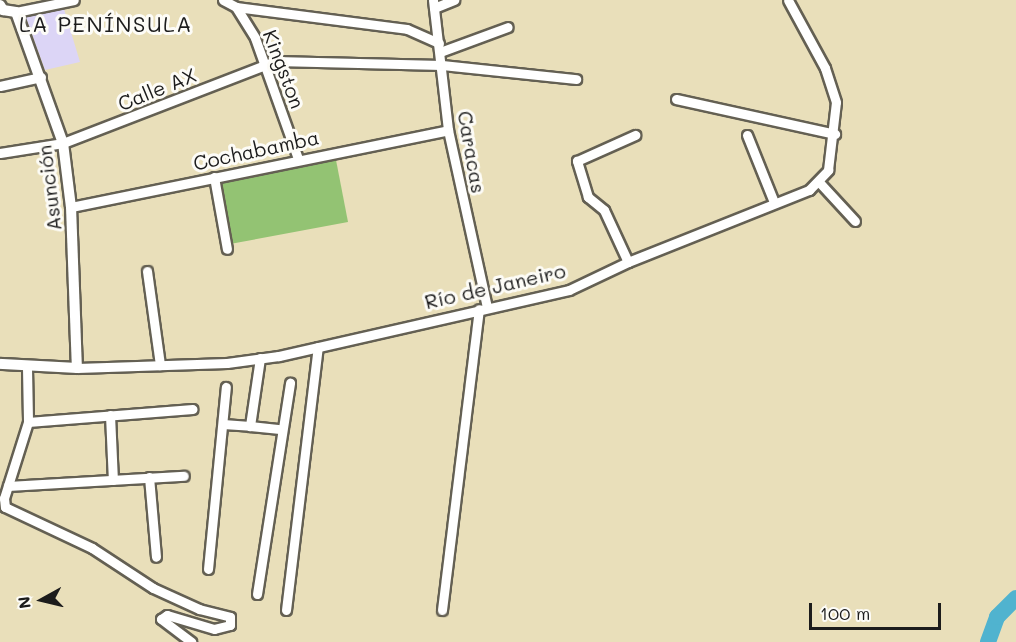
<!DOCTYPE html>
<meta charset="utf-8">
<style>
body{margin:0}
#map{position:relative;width:1016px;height:642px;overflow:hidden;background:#e9dfba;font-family:Mali,sans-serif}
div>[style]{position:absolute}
.built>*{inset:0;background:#dcd5f6}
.green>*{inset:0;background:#93c373}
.river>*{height:16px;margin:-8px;padding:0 8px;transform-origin:8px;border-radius:8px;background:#50b3cf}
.roads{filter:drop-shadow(2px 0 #646053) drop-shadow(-2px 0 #646053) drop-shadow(0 2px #646053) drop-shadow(0 -2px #646053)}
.minor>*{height:9px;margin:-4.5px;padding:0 4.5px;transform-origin:4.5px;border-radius:4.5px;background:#fff}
.tertiary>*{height:10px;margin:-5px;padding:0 5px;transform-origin:5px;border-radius:5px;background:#fff}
span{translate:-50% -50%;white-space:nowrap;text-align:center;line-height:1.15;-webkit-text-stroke:6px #fdfcf7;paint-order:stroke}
.street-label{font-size:20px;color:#1c1c1c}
.quarter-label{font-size:22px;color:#1c1c1c;letter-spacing:1.5px}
.north{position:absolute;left:12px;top:570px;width:60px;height:60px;-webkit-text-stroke:4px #fdfcf7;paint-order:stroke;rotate:262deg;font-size:16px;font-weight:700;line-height:24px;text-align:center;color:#1c1c1c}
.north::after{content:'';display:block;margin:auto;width:21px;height:27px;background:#1c1c1c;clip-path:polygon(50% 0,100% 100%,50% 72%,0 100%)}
.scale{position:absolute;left:809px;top:603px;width:132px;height:27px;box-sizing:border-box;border:3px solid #1c1c1c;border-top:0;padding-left:8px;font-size:18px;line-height:21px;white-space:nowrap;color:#1c1c1c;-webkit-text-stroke:4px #fdfcf7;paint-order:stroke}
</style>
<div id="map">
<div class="built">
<i style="clip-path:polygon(64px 9px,80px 62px,45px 70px,25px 15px)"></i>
</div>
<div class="green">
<i style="clip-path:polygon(336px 160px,348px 222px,230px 244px,218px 183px)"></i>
</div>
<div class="river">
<i style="left:988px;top:642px;width:27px;rotate:-70deg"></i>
<i style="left:997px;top:617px;width:27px;rotate:-45deg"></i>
</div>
<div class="roads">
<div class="minor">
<i style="left:223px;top:0;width:15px;rotate:28deg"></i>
<i style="left:236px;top:7px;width:36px;rotate:58deg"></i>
<i style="left:255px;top:38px;width:128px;rotate:70.4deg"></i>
<i style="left:433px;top:0;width:131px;rotate:83.4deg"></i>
<i style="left:448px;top:130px;width:182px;rotate:77.6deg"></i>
<i style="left:236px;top:7px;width:172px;rotate:7.3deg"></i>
<i style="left:407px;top:29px;width:35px;rotate:24deg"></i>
<i style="left:434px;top:8px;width:22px;rotate:-22deg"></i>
<i style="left:16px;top:12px;width:59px;rotate:-11.7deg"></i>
<i style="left:440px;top:52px;width:72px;rotate:-20.2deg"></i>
<i style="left:0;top:86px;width:42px;rotate:-12.4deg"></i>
<i style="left:676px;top:99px;width:163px;rotate:12.4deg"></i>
<i style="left:747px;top:135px;width:72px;rotate:68.1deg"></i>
<i style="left:0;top:153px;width:64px;rotate:-9deg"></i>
<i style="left:63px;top:143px;width:227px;rotate:-21.1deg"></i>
<i style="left:275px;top:61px;width:167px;rotate:1.4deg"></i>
<i style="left:442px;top:65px;width:135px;rotate:6deg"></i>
<i style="left:214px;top:177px;width:73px;rotate:79.8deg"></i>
<i style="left:819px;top:182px;width:53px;rotate:47.3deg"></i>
<i style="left:71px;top:207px;width:385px;rotate:-11.5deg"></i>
<i style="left:628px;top:262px;width:57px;rotate:-114.8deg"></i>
<i style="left:604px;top:210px;width:21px;rotate:-141deg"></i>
<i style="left:588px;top:197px;width:38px;rotate:-107deg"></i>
<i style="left:577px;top:161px;width:64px;rotate:-24.1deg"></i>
<i style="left:147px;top:271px;width:95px;rotate:82.1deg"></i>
<i style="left:260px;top:358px;width:69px;rotate:98.4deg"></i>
<i style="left:250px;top:426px;width:30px;rotate:6deg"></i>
<i style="left:27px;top:368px;width:54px;rotate:88.9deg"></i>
<i style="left:28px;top:422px;width:80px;rotate:107.5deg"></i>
<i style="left:4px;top:498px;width:9px;rotate:84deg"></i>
<i style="left:5px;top:507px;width:96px;rotate:25.2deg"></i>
<i style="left:92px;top:548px;width:73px;rotate:33.3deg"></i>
<i style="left:153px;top:588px;width:51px;rotate:24.5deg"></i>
<i style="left:199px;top:609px;width:32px;rotate:14deg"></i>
<i style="left:230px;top:617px;width:8px;rotate:90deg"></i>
<i style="left:230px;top:625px;width:16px;rotate:166deg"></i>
<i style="left:214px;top:629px;width:49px;rotate:-163.4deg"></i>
<i style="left:167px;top:615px;width:7px;rotate:146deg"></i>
<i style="left:161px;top:619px;width:38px;rotate:37deg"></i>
<i style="left:77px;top:368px;width:150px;rotate:-1.9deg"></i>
<i style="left:227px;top:363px;width:52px;rotate:-7.7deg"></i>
<i style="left:279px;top:356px;width:297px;rotate:-12.8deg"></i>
<i style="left:569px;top:290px;width:65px;rotate:-25.4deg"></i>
<i style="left:628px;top:262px;width:195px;rotate:-21.7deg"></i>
<i style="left:809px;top:190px;width:28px;rotate:-46deg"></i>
<i style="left:828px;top:170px;width:68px;rotate:-83.3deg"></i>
<i style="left:836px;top:102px;width:36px;rotate:-108deg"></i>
<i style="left:825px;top:68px;width:77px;rotate:-118.6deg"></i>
<i style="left:110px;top:415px;width:65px;rotate:87.4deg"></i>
<i style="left:28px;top:422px;width:165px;rotate:-4.5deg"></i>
<i style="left:223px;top:424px;width:27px;rotate:4deg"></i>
<i style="left:149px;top:477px;width:80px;rotate:85deg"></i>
<i style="left:8px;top:486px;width:176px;rotate:-3.3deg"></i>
<i style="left:208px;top:569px;width:183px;rotate:-84.4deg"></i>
<i style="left:257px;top:594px;width:214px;rotate:-81.1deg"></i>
<i style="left:286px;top:610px;width:265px;rotate:-83.1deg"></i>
<i style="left:442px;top:610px;width:303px;rotate:-83deg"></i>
</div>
<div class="tertiary">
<i style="left:0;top:5px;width:6px;rotate:59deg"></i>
<i style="left:3px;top:10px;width:13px;rotate:9deg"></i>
<i style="left:16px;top:12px;width:139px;rotate:70.3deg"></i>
<i style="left:63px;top:143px;width:64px;rotate:82.9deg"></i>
<i style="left:71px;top:207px;width:161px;rotate:87.9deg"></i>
<i style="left:77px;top:368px;width:77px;rotate:-177deg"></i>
</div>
</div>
<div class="street-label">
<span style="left:284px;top:69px;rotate:69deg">Kingston</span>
<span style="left:157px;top:89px;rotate:-22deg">Calle AX</span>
<span style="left:256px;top:150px;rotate:-12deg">Cochabamba</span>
<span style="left:472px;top:152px;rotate:80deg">Caracas</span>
<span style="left:49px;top:188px;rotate:-97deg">Asunción</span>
<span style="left:495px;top:286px;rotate:-13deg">Río de Janeiro</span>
</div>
<div class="quarter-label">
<span style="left:106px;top:24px">LA PENÍNSULA</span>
</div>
<div class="north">N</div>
<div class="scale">100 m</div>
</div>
